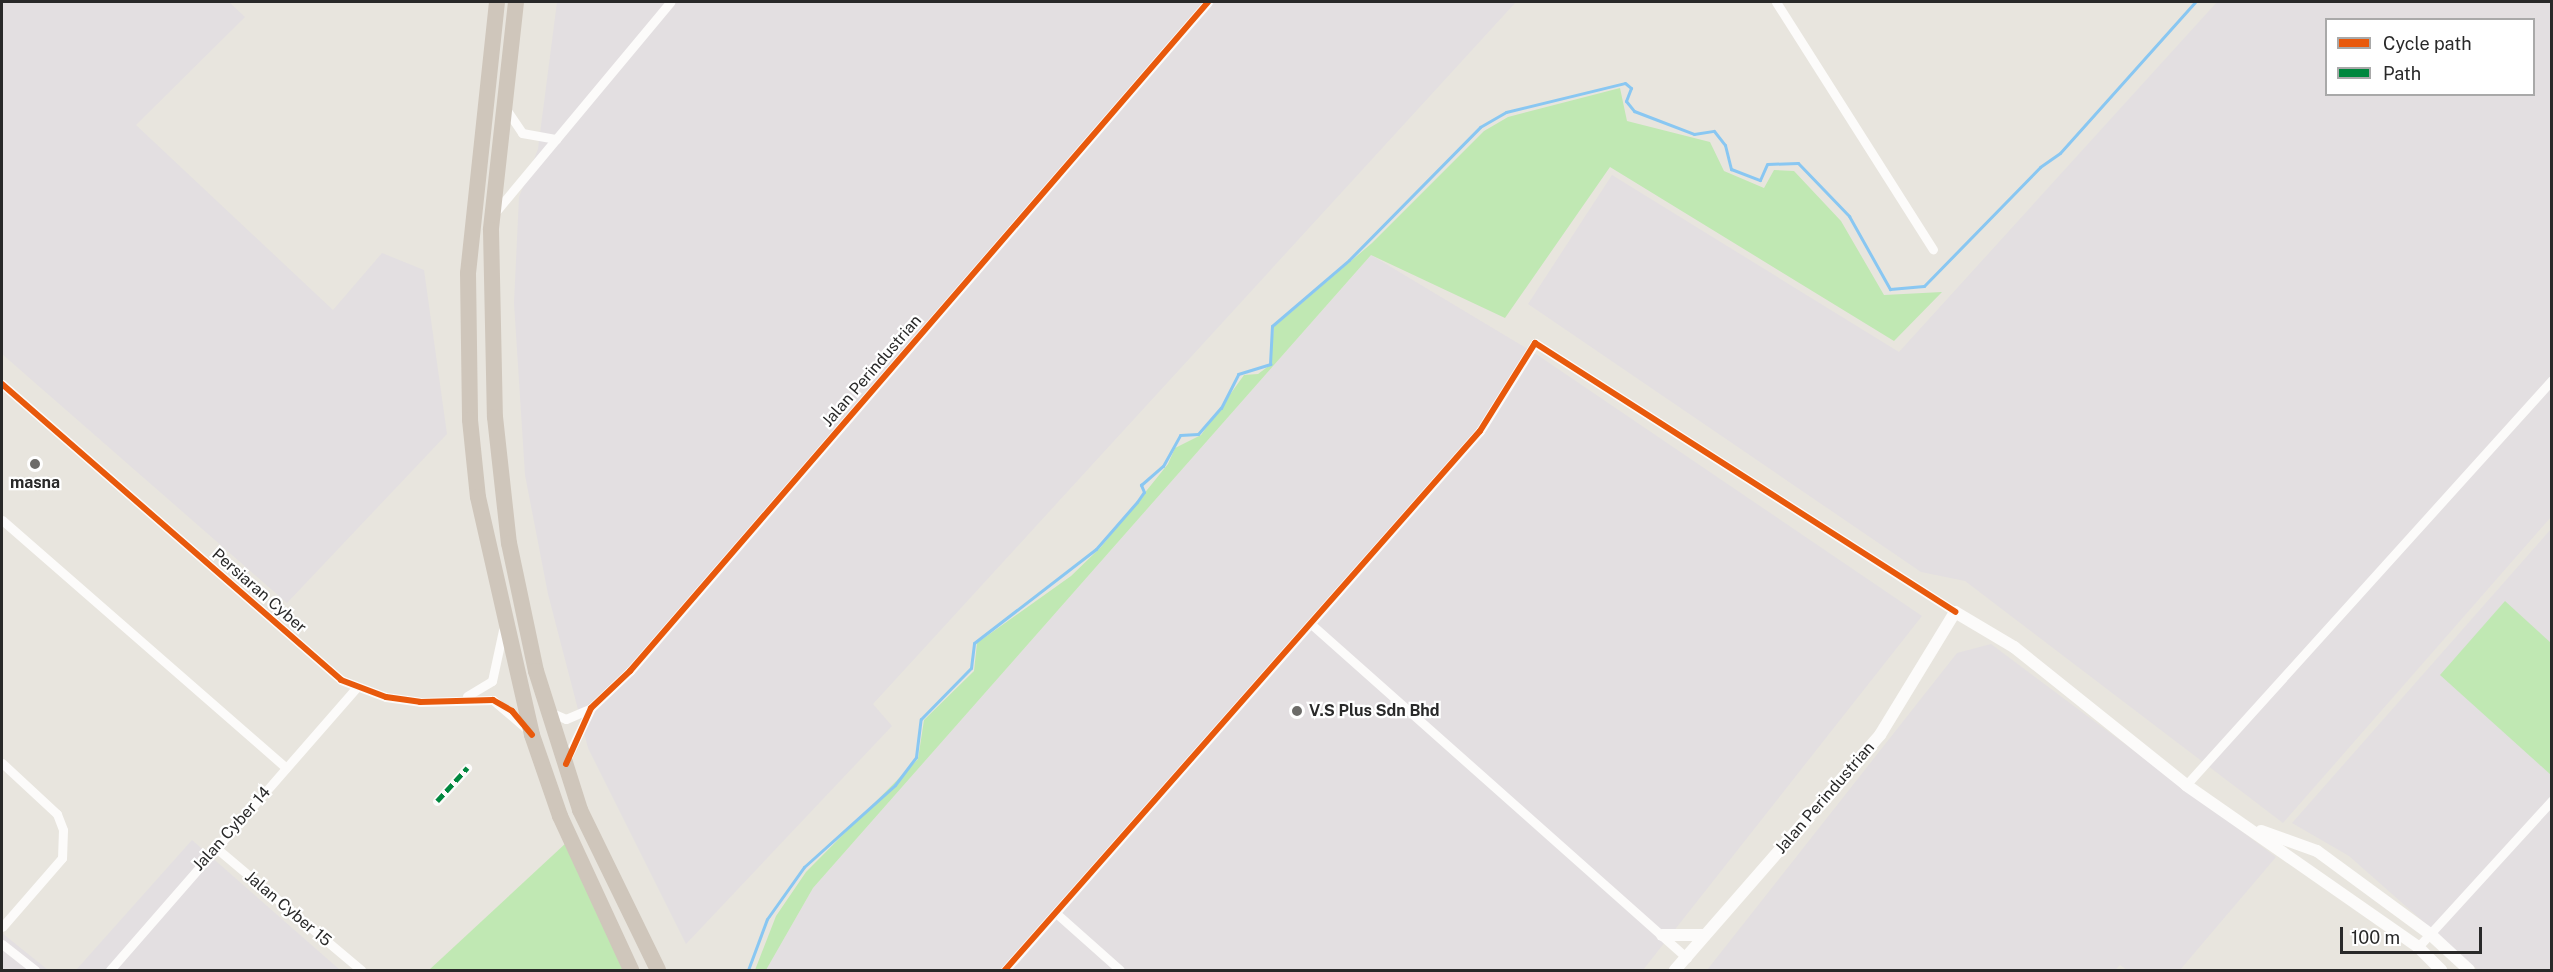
<!DOCTYPE html>
<style>
body{margin:0}
#map{position:relative;width:2553px;height:972px;overflow:hidden;background:#e8e5de;font-family:"Public Sans",sans-serif}
div>[style]{position:absolute}
.industrial>*{inset:0;background:#e3dfe1}
.green>*{inset:0;background:#c0e8b3}
.stream>*{height:3px;margin:-1.5px;padding:0 1.5px;transform-origin:1.5px;border-radius:1.5px;background:#89c7f2}
.street>*{height:9px;margin:-4.5px;padding:0 4.5px;transform-origin:4.5px;border-radius:4.5px;background:#fcfbfa}
.secondary>*{height:12px;margin:-6px;padding:0 6px;transform-origin:6px;border-radius:6px;background:#fcfbfa}
.highway>*{height:16px;margin:-8px;padding:0 8px;transform-origin:8px;border-radius:8px;background:#cfc6bb}
.quiet>*{height:4.5px;margin-top:-2.25px;transform-origin:0;background:repeating-linear-gradient(90deg,#00873e 0 9px,transparent 0 13.5px)}
.cycleway>*{height:6px;margin:-3px;padding:0 3px;transform-origin:3px;border-radius:3px;background:#e8590c}
.dots>*{width:16px;height:16px;translate:-50% -50%;box-sizing:border-box;border:3px solid #fff;border-radius:50%}
span{translate:-50% -50%;white-space:nowrap;text-align:center;line-height:1.15;-webkit-text-stroke:4.5px #fff;paint-order:stroke}
.street-label{font-size:16px;color:#292929}
.poi-label{font-size:16px;color:#292929;font-weight:700}
.left{translate:0 -50%;text-align:left}
.frame{position:absolute;inset:0;border:3px solid #292929;pointer-events:none}
.legend{position:absolute;left:2325px;top:18px;width:210px;height:78px;box-sizing:border-box;background:#fff;border:2px solid #a9a9a9;margin:0;padding:8px 10px;list-style:none;font-size:18px;color:#292929}
.legend li{display:flex;align-items:center;gap:12px;height:30px}
.legend b{width:30px;border:2px solid #a9a9a9}
.scale{position:absolute;left:2340px;top:927px;width:142px;height:27px;box-sizing:border-box;border:3px solid #292929;border-top:0;padding-left:8px;font-size:18px;line-height:21px;white-space:nowrap;color:#292929;-webkit-text-stroke:4px #fff;paint-order:stroke}
</style>
<div id="map">
<div class="industrial">
<i style="clip-path:polygon(2px 2px,229px 2px,245px 17px,136px 125px,333px 310px,382px 253px,424px 270px,447px 434px,287px 603px,2px 354px)"></i>
<i style="clip-path:polygon(557px 2px,1516px 2px,873px 704px,892px 726px,686px 944px,588px 748px,548px 594px,525px 475px,514px 303px,519px 197px,538px 149px)"></i>
<i style="clip-path:polygon(evenodd,2217px 2px,2551px 2px,2551px 517px,2283px 823px,1965px 581px,1921px 572px,1528px 304px,1612px 175px,1899px 352px,2217px 2px,2326px 20px,2534px 20px,2534px 94px,2326px 94px,2326px 20px)"></i>
<i style="clip-path:polygon(1371px 255px,1536px 354px,1922px 616px,1643px 970px,766px 970px,813px 888px)"></i>
<i style="clip-path:polygon(2551px 529px,2551px 970px,2478px 970px,2349px 856px,2292px 823px)"></i>
<i style="clip-path:polygon(1991px 644px,2276px 857px,2180px 970px,2127px 970px,2120px 965px,2115px 970px,1707px 970px,1957px 653px)"></i>
<i style="clip-path:polygon(192px 840px,340px 970px,76px 970px)"></i>
<i style="clip-path:polygon(2px 933px,48px 970px,2px 970px)"></i>
</div>
<div class="green">
<i style="clip-path:polygon(1620px 88px,1627px 121px,1710px 142px,1724px 171px,1764px 188px,1774px 170px,1794px 171px,1841px 221px,1884px 295px,1942px 292px,1894px 341px,1610px 167px,1505px 318px,1371px 255px,813px 888px,766px 970px,755px 970px,776px 916px,806px 872px,918px 759px,924px 720px,974px 671px,977px 643px,1071px 576px,1101px 547px,1168px 464px,1175px 448px,1201px 435px,1244px 375px,1258px 374px,1270px 365px,1274px 327px,1372px 243px,1484px 131px,1508px 117px)"></i>
<i style="clip-path:polygon(2505px 601px,2551px 643px,2551px 775px,2440px 675px)"></i>
<i style="clip-path:polygon(566px 843px,623px 970px,429px 970px)"></i>
</div>
<div class="stream">
<i style="left:748px;top:970px;width:54px;rotate:-69.6deg"></i>
<i style="left:767px;top:919px;width:64px;rotate:-54.6deg"></i>
<i style="left:804px;top:867px;width:122px;rotate:-42deg"></i>
<i style="left:895px;top:785px;width:35px;rotate:-53deg"></i>
<i style="left:916px;top:757px;width:38px;rotate:-83deg"></i>
<i style="left:921px;top:719px;width:71px;rotate:-45.6deg"></i>
<i style="left:971px;top:668px;width:25px;rotate:-83deg"></i>
<i style="left:974px;top:643px;width:154px;rotate:-37.6deg"></i>
<i style="left:1096px;top:549px;width:62px;rotate:-48.9deg"></i>
<i style="left:1137px;top:502px;width:12px;rotate:-55deg"></i>
<i style="left:1144px;top:492px;width:8px;rotate:-113deg"></i>
<i style="left:1141px;top:485px;width:29px;rotate:-41deg"></i>
<i style="left:1163px;top:466px;width:35px;rotate:-61deg"></i>
<i style="left:1180px;top:435px;width:18px;rotate:-3deg"></i>
<i style="left:1198px;top:434px;width:35px;rotate:-49deg"></i>
<i style="left:1221px;top:408px;width:38px;rotate:-63deg"></i>
<i style="left:1238px;top:374px;width:34px;rotate:-17deg"></i>
<i style="left:1270px;top:364px;width:38px;rotate:-87deg"></i>
<i style="left:1272px;top:326px;width:101px;rotate:-40.6deg"></i>
<i style="left:1349px;top:260px;width:187px;rotate:-45.4deg"></i>
<i style="left:1480px;top:127px;width:30px;rotate:-30deg"></i>
<i style="left:1506px;top:112px;width:122px;rotate:-13.7deg"></i>
<i style="left:1625px;top:83px;width:8px;rotate:40deg"></i>
<i style="left:1631px;top:88px;width:14px;rotate:111deg"></i>
<i style="left:1626px;top:101px;width:13px;rotate:51deg"></i>
<i style="left:1634px;top:111px;width:64px;rotate:21deg"></i>
<i style="left:1694px;top:134px;width:20px;rotate:-9deg"></i>
<i style="left:1714px;top:131px;width:18px;rotate:52deg"></i>
<i style="left:1725px;top:145px;width:25px;rotate:76deg"></i>
<i style="left:1731px;top:169px;width:31px;rotate:21deg"></i>
<i style="left:1760px;top:180px;width:17px;rotate:-66deg"></i>
<i style="left:1767px;top:164px;width:31px;rotate:-2deg"></i>
<i style="left:1798px;top:163px;width:74px;rotate:46.1deg"></i>
<i style="left:1849px;top:216px;width:84px;rotate:60.7deg"></i>
<i style="left:1890px;top:289px;width:34px;rotate:-5deg"></i>
<i style="left:1924px;top:286px;width:166px;rotate:-45.7deg"></i>
<i style="left:2040px;top:167px;width:24px;rotate:-35deg"></i>
<i style="left:2060px;top:153px;width:203px;rotate:-48.2deg"></i>
</div>
<div class="street">
<i style="left:1776px;top:2px;width:293px;rotate:57.6deg"></i>
<i style="left:506px;top:109px;width:29px;rotate:56deg"></i>
<i style="left:522px;top:133px;width:35px;rotate:10deg"></i>
<i style="left:497px;top:210px;width:271px;rotate:-50.2deg"></i>
<i style="left:2px;top:384px;width:450px;rotate:41.1deg"></i>
<i style="left:341px;top:680px;width:48px;rotate:20.7deg"></i>
<i style="left:386px;top:697px;width:34px;rotate:8deg"></i>
<i style="left:420px;top:702px;width:73px;rotate:-1.6deg"></i>
<i style="left:493px;top:700px;width:45px;rotate:40.5deg"></i>
<i style="left:2px;top:520px;width:377px;rotate:41.1deg"></i>
<i style="left:1311px;top:624px;width:503px;rotate:41.61deg"></i>
<i style="left:467px;top:696px;width:29px;rotate:-31deg"></i>
<i style="left:492px;top:681px;width:52px;rotate:-77.8deg"></i>
<i style="left:550px;top:712px;width:17px;rotate:24deg"></i>
<i style="left:566px;top:719px;width:25px;rotate:-23deg"></i>
<i style="left:566px;top:760px;width:58px;rotate:-64.3deg"></i>
<i style="left:591px;top:708px;width:54px;rotate:-43.5deg"></i>
<i style="left:630px;top:671px;width:884px;rotate:-49.17deg"></i>
<i style="left:2px;top:763px;width:75px;rotate:42.8deg"></i>
<i style="left:57px;top:814px;width:17px;rotate:69deg"></i>
<i style="left:63px;top:830px;width:28px;rotate:92deg"></i>
<i style="left:62px;top:858px;width:91px;rotate:131deg"></i>
<i style="left:2186px;top:785px;width:546px;rotate:-47.9deg"></i>
<i style="left:437px;top:801px;width:45px;rotate:-47.7deg"></i>
<i style="left:215px;top:847px;width:191px;rotate:40.1deg"></i>
<i style="left:1057px;top:914px;width:84px;rotate:41.6deg"></i>
<i style="left:2px;top:944px;width:42px;rotate:38.2deg"></i>
<i style="left:2418px;top:947px;width:199px;rotate:-47.6deg"></i>
<i style="left:110px;top:970px;width:373px;rotate:-48.9deg"></i>
<i style="left:1005px;top:970px;width:718px;rotate:-48.61deg"></i>
<i style="left:1480px;top:431px;width:104px;rotate:-58deg"></i>
<i style="left:1535px;top:343px;width:499px;rotate:32.6deg"></i>
</div>
<div class="secondary">
<i style="left:2261px;top:831px;width:59px;rotate:19.7deg"></i>
<i style="left:2317px;top:851px;width:140px;rotate:36.3deg"></i>
<i style="left:2430px;top:934px;width:53px;rotate:42.7deg"></i>
<i style="left:1662px;top:935px;width:43px"></i>
<i style="left:1675px;top:970px;width:312px;rotate:-48.9deg"></i>
<i style="left:1880px;top:735px;width:144px;rotate:-58.6deg"></i>
<i style="left:1955px;top:612px;width:69px;rotate:30.7deg"></i>
<i style="left:2014px;top:647px;width:221px;rotate:38.7deg"></i>
<i style="left:2186px;top:785px;width:283px;rotate:34.9deg"></i>
<i style="left:2418px;top:947px;width:33px;rotate:45deg"></i>
</div>
<div class="highway">
<i style="left:497px;top:2px;width:273px;rotate:96.1deg"></i>
<i style="left:468px;top:273px;width:147px;rotate:89.2deg"></i>
<i style="left:470px;top:420px;width:77px;rotate:84.1deg"></i>
<i style="left:478px;top:497px;width:244px;rotate:77.2deg"></i>
<i style="left:532px;top:735px;width:86px;rotate:70.9deg"></i>
<i style="left:560px;top:816px;width:170px;rotate:65.2deg"></i>
<i style="left:516px;top:2px;width:229px;rotate:96.3deg"></i>
<i style="left:491px;top:230px;width:187px;rotate:88.8deg"></i>
<i style="left:495px;top:417px;width:127px;rotate:83.7deg"></i>
<i style="left:509px;top:543px;width:131px;rotate:78.1deg"></i>
<i style="left:536px;top:671px;width:146px;rotate:72.4deg"></i>
<i style="left:580px;top:810px;width:178px;rotate:64deg"></i>
</div>
<div class="quiet">
<i style="left:437px;top:801px;width:45px;rotate:-47.7deg"></i>
</div>
<div class="cycleway">
<i style="left:2px;top:384px;width:450px;rotate:41.1deg"></i>
<i style="left:341px;top:680px;width:48px;rotate:20.7deg"></i>
<i style="left:386px;top:697px;width:34px;rotate:8deg"></i>
<i style="left:420px;top:702px;width:73px;rotate:-1.6deg"></i>
<i style="left:493px;top:700px;width:22px;rotate:30deg"></i>
<i style="left:512px;top:711px;width:31px;rotate:50deg"></i>
<i style="left:566px;top:764px;width:61px;rotate:-65.9deg"></i>
<i style="left:591px;top:708px;width:54px;rotate:-43.5deg"></i>
<i style="left:630px;top:671px;width:884px;rotate:-49.17deg"></i>
<i style="left:1005px;top:970px;width:718px;rotate:-48.61deg"></i>
<i style="left:1480px;top:431px;width:104px;rotate:-58deg"></i>
<i style="left:1535px;top:343px;width:499px;rotate:32.6deg"></i>
</div>
<div class="dots">
<i style="left:35px;top:464px;background:#6c6b68"></i>
<i style="left:1297px;top:711px;background:#6c6b68"></i>
</div>
<div class="street-label">
<span style="left:872px;top:371px;rotate:-49deg">Jalan Perindustrian</span>
<span style="left:259px;top:591px;rotate:41deg">Persiaran Cyber</span>
<span style="left:1825px;top:798px;rotate:-49deg">Jalan Perindustrian</span>
<span style="left:232px;top:829px;rotate:-48deg">Jalan Cyber 14</span>
<span style="left:288px;top:909px;rotate:40deg">Jalan Cyber 15</span>
</div>
<div class="poi-label">
<span style="left:35px;top:483px">masna</span>
<span class="left" style="left:1309px;top:711px">V.S Plus Sdn Bhd</span>
</div>
<div class="frame"></div>
<ul class="legend">
<li><b style="height:8px;background:#e8590c"></b>Cycle path</li>
<li><b style="height:8px;background:#00873e"></b>Path</li>
</ul>
<div class="scale">100 m</div>
</div>
